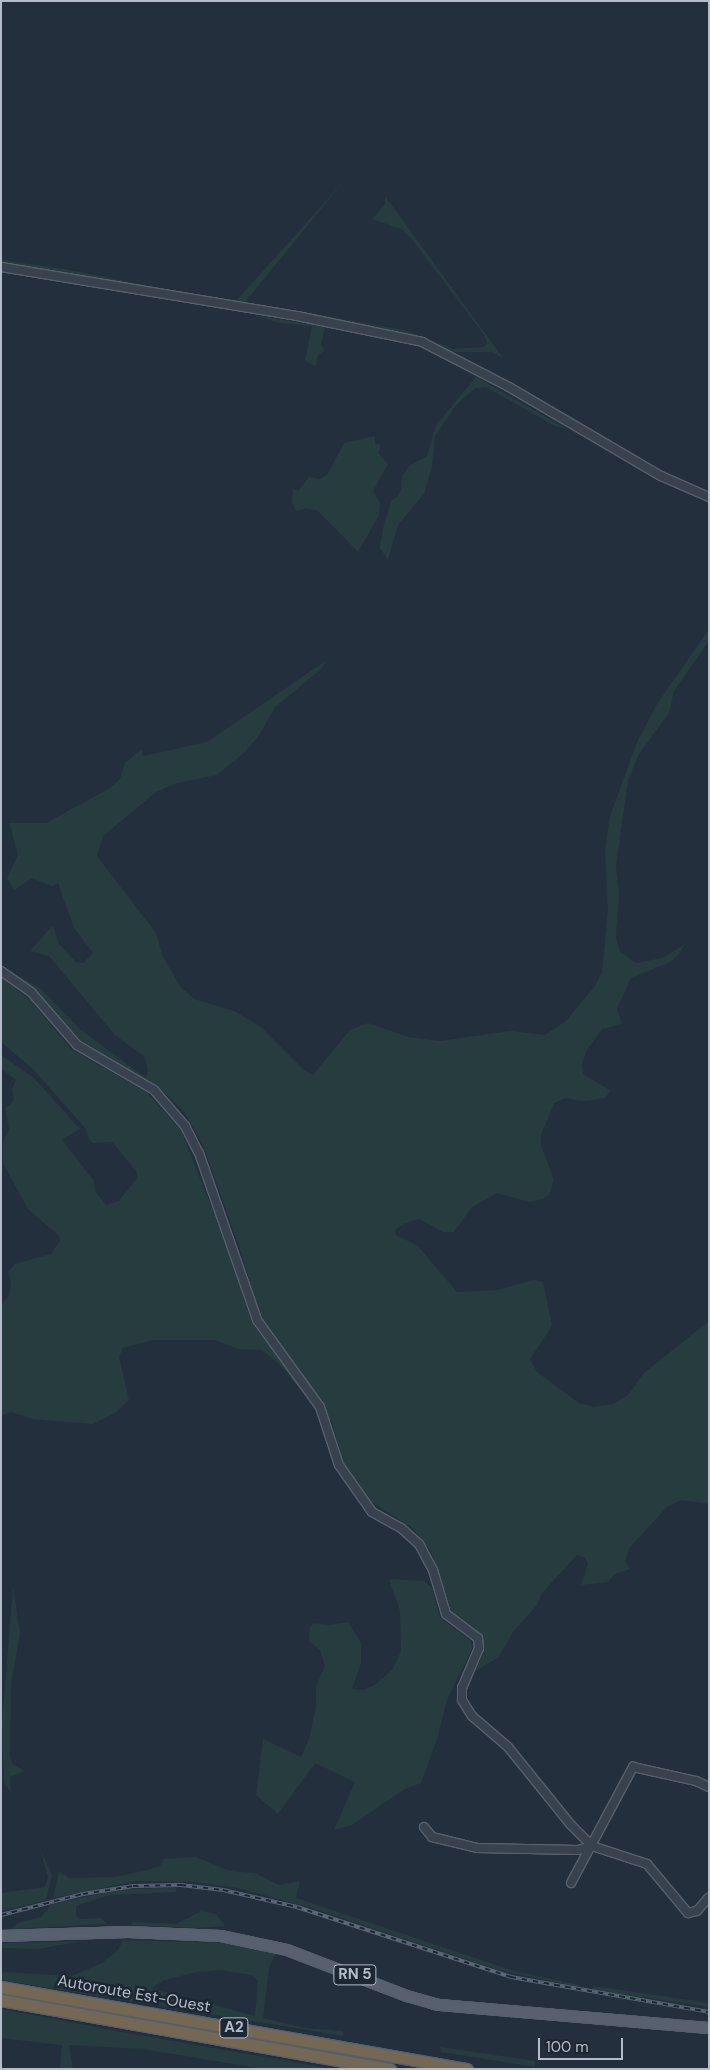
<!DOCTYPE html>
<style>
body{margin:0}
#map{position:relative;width:710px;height:2070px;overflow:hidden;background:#242f3e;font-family:"DM Sans",sans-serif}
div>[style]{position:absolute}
.green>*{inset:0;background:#263c3f}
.roads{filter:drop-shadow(1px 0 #565f6c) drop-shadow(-1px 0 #565f6c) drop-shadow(0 1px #565f6c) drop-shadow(0 -1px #565f6c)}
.minor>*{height:8px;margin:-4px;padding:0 4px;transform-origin:4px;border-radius:4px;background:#38414e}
.major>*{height:10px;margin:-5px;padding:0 5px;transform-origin:5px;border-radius:5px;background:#56606e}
.highway>*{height:11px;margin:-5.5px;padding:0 5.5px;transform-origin:5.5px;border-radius:5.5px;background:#746855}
.rail>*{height:4px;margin-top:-2px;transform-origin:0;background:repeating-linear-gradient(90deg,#1d2633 0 5.5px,#5a6575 0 11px);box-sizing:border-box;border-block:1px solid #5a6575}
span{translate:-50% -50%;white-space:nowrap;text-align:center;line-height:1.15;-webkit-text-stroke:5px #1d2633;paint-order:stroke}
.shield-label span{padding:1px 4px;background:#1d2633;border:1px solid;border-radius:4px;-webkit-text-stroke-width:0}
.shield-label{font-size:15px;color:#b4bcc9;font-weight:700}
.street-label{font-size:16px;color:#b4bcc9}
.frame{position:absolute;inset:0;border:2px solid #b4bcc9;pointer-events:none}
.scale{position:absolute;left:538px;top:2038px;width:85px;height:22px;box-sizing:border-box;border:2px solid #b4bcc9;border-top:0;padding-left:6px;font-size:15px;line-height:18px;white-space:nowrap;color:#b4bcc9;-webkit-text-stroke:4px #1d2633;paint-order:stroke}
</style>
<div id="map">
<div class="green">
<i style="clip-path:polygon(344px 181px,245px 302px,404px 330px,453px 349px,484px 347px,488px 343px,484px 335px,411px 238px,401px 229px,372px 219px,385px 204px,385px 196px,503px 358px,492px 352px,452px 352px,412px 336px,382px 330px,1px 262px,1px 260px,65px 269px,208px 298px,237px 300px)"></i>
<i style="clip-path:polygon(254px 315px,325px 327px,321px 344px,324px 350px,317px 357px,316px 366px,305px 361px,312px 326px,279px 323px)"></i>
<i style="clip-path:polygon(476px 377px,565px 428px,555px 426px,486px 387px,475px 388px,456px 405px,435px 436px,432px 467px,424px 494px,398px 525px,388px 560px,380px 548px,383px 528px,392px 500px,397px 497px,401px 489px,402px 477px,409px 466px,427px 456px,436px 425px)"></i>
<i style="clip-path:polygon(375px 436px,375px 443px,381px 445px,378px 453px,388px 464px,373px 491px,380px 503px,379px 515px,358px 552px,318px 511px,306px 508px,296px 511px,292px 503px,293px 488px,298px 491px,309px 477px,320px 479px,327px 475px,344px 443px)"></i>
<i style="clip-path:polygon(709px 629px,709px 641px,674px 691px,669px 713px,639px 754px,628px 780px,616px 866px,619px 894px,616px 938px,620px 952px,636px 963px,662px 958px,684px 945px,679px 954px,670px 962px,631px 978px,617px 1009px,622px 1024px,602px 1029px,587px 1050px,582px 1063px,583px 1074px,611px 1091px,604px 1098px,584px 1101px,566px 1098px,554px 1103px,541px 1135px,541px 1145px,554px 1180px,549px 1195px,542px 1199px,529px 1202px,497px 1193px,472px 1207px,454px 1232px,443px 1232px,419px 1219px,405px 1223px,395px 1230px,396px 1235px,418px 1246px,457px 1292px,497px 1290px,534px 1280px,543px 1282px,552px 1326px,530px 1359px,537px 1372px,579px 1403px,594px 1407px,613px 1404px,627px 1396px,644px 1373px,709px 1321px,709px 1504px,681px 1500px,667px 1507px,630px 1547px,625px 1561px,630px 1569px,615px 1574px,608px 1582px,581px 1585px,588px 1563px,584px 1557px,577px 1555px,542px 1593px,537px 1605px,513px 1632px,499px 1657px,472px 1673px,483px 1653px,483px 1640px,476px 1631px,452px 1612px,430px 1550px,411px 1527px,367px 1499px,343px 1462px,332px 1423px,320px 1398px,260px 1317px,241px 1252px,203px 1145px,185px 1113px,161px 1089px,80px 1040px,40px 995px,15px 974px,41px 989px,81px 1030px,146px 1078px,148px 1070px,145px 1057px,115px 1035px,49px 956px,30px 951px,53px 925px,59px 944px,76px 962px,83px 963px,93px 953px,74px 928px,58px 883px,52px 886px,32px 878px,14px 890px,7px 878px,18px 855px,9px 823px,46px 823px,110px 788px,120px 779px,125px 763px,142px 749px,143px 756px,207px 742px,327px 660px,320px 670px,275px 707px,258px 737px,245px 752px,217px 775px,177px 783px,156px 792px,103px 836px,97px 856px,156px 933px,162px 955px,180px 986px,194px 999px,234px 1011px,261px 1027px,304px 1070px,313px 1075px,350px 1030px,368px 1023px,408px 1037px,440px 1041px,510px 1031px,545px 1035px,566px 1021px,595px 986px,602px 972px,608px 911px,605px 850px,610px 816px,638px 740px,657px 704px)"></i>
<i style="clip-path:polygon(1px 977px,30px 1000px,71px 1049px,146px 1092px,181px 1130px,222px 1234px,252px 1323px,317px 1409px,281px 1366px,262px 1350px,238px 1349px,215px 1340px,153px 1340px,123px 1348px,119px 1357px,129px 1400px,115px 1413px,93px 1424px,33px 1419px,11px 1412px,1px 1416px,1px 1306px,9px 1296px,11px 1282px,8px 1272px,15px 1264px,51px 1254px,60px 1241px,59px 1236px,28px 1209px,3px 1163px,3px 1142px,9px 1129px,5px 1109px,14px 1100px,12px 1090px,16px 1080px,1px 1068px,1px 1055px,34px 1078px,80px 1129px,62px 1140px,94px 1181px,95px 1191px,106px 1205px,119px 1201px,137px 1178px,137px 1172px,112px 1142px,93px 1143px,89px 1139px,85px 1128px,33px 1069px,1px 1042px)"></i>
<i style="clip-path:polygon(389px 1579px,424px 1581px,432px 1588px,440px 1618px,471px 1641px,472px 1649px,447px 1700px,437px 1739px,421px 1783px,403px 1790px,352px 1825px,334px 1830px,355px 1782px,315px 1763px,278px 1814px,256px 1795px,263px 1739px,301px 1757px,309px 1739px,316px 1707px,316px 1686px,325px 1666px,320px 1650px,309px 1641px,310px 1627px,313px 1623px,331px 1625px,348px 1622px,361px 1643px,361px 1663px,352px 1689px,364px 1690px,376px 1684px,392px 1670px,401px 1651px,400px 1611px)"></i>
<i style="clip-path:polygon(13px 1586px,20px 1634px,11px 1683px,10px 1756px,12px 1764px,25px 1771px,10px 1777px,11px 1794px,4px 1782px,2px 1722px)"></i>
<i style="clip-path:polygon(40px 1849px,52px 1875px,46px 1900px,1px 1911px,1px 1893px,45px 1887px,48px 1877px)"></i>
<i style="clip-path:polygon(196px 1857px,230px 1871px,255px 1873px,279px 1885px,300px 1881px,296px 1898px,514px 1971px,579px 1985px,578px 1987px,495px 1969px,312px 1908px,237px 1888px,194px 1882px,136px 1881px,53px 1898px,59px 1872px,70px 1878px,115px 1877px,148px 1870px,160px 1866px,164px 1859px)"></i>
<i style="clip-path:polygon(176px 1888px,176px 1892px,109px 1895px,76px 1906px,76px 1916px,81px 1919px,102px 1918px,107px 1924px,11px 1929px,18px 1923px,41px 1917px,51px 1905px,79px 1898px,127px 1889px)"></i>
<i style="clip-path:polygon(202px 1911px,216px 1914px,225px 1926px,197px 1928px,133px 1925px,131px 1922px,176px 1924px)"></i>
<i style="clip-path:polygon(evenodd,123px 1940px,228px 1943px,276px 1954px,269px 1967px,263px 2018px,305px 2028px,343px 2031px,344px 2036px,1px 1980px,1px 1972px,72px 1976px,102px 1963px,118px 1950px,123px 1940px,221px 1970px,252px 1975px,258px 1981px,255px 2016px,151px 1988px,165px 1980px,197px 1972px,221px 1970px)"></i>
<i style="clip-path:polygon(83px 1941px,38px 1949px,1px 1948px,1px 1943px)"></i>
<i style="clip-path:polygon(594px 1986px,709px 2003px,709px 2007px,592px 1990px)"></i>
<i style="clip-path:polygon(1px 2009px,122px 2032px,334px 2069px,263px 2069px,143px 2049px,69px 2045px,73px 2069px,60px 2069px,62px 2045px,1px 2038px)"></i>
<i style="clip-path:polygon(440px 2047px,535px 2061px,535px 2067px,441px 2052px)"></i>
</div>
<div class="roads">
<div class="minor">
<i style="left:1px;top:267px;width:300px;rotate:9.4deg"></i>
<i style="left:297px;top:316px;width:128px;rotate:11.7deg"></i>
<i style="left:422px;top:342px;width:98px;rotate:27.3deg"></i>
<i style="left:509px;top:387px;width:176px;rotate:30.4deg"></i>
<i style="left:661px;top:476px;width:52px;rotate:23.6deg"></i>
<i style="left:1px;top:971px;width:37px;rotate:35deg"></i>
<i style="left:31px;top:992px;width:70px;rotate:49deg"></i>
<i style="left:77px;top:1045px;width:89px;rotate:30.3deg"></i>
<i style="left:154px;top:1090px;width:48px;rotate:49.3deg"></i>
<i style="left:185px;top:1126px;width:30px;rotate:63deg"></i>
<i style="left:199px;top:1153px;width:177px;rotate:70.8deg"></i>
<i style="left:257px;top:1320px;width:107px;rotate:54.1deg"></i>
<i style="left:320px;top:1407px;width:61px;rotate:71.9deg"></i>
<i style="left:339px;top:1465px;width:57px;rotate:54.9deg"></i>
<i style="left:372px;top:1512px;width:33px;rotate:29deg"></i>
<i style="left:401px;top:1528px;width:24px;rotate:42deg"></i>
<i style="left:419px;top:1544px;width:30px;rotate:62deg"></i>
<i style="left:433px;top:1570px;width:46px;rotate:73.5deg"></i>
<i style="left:446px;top:1614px;width:40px;rotate:37deg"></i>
<i style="left:478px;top:1638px;width:10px;rotate:84deg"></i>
<i style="left:479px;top:1648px;width:43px;rotate:113deg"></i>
<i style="left:462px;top:1688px;width:12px;rotate:90deg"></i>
<i style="left:462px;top:1700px;width:19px;rotate:58deg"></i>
<i style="left:472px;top:1716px;width:48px;rotate:40.7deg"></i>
<i style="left:508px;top:1747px;width:100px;rotate:51.1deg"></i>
<i style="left:571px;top:1825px;width:30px;rotate:45deg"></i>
<i style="left:592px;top:1846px;width:58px;rotate:18.1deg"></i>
<i style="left:647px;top:1864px;width:64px;rotate:50.1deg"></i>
<i style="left:688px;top:1913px;width:9px;rotate:-13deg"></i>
<i style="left:697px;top:1911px;width:18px;rotate:-49deg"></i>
<i style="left:424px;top:1827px;width:13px;rotate:51deg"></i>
<i style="left:432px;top:1837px;width:46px;rotate:13.7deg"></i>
<i style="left:477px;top:1848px;width:101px;rotate:1.1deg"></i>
<i style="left:578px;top:1850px;width:15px;rotate:-16deg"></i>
<i style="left:571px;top:1883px;width:132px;rotate:-61.9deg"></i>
<i style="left:633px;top:1767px;width:65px;rotate:12.5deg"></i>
<i style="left:696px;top:1781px;width:14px;rotate:25deg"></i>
</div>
<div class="major">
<i style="left:1px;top:1936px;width:127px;rotate:-1.8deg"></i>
<i style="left:128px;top:1932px;width:93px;rotate:2.5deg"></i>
<i style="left:221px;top:1936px;width:67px;rotate:12deg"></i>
<i style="left:287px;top:1950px;width:129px;rotate:21deg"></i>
<i style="left:407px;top:1996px;width:33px;rotate:16deg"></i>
<i style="left:439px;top:2005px;width:271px;rotate:4.9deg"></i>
</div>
<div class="highway">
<i style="left:1px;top:1987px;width:473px;rotate:10deg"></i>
<i style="left:1px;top:2000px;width:395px;rotate:10.1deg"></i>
</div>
</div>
<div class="rail">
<i style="left:1px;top:1915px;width:85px;rotate:-14.4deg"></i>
<i style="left:83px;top:1894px;width:51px;rotate:-9.1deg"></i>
<i style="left:133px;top:1886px;width:48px;rotate:-1.2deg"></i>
<i style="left:181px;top:1885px;width:42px;rotate:6.8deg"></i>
<i style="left:223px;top:1890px;width:76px;rotate:12.9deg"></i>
<i style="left:297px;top:1907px;width:225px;rotate:18.1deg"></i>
<i style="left:511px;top:1977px;width:201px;rotate:10deg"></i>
</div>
<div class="shield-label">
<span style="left:355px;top:1975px">RN 5</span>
<span style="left:234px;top:2028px">A2</span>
</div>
<div class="street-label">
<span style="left:134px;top:1994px;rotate:10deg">Autoroute Est-Ouest</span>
</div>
<div class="frame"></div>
<div class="scale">100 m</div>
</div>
